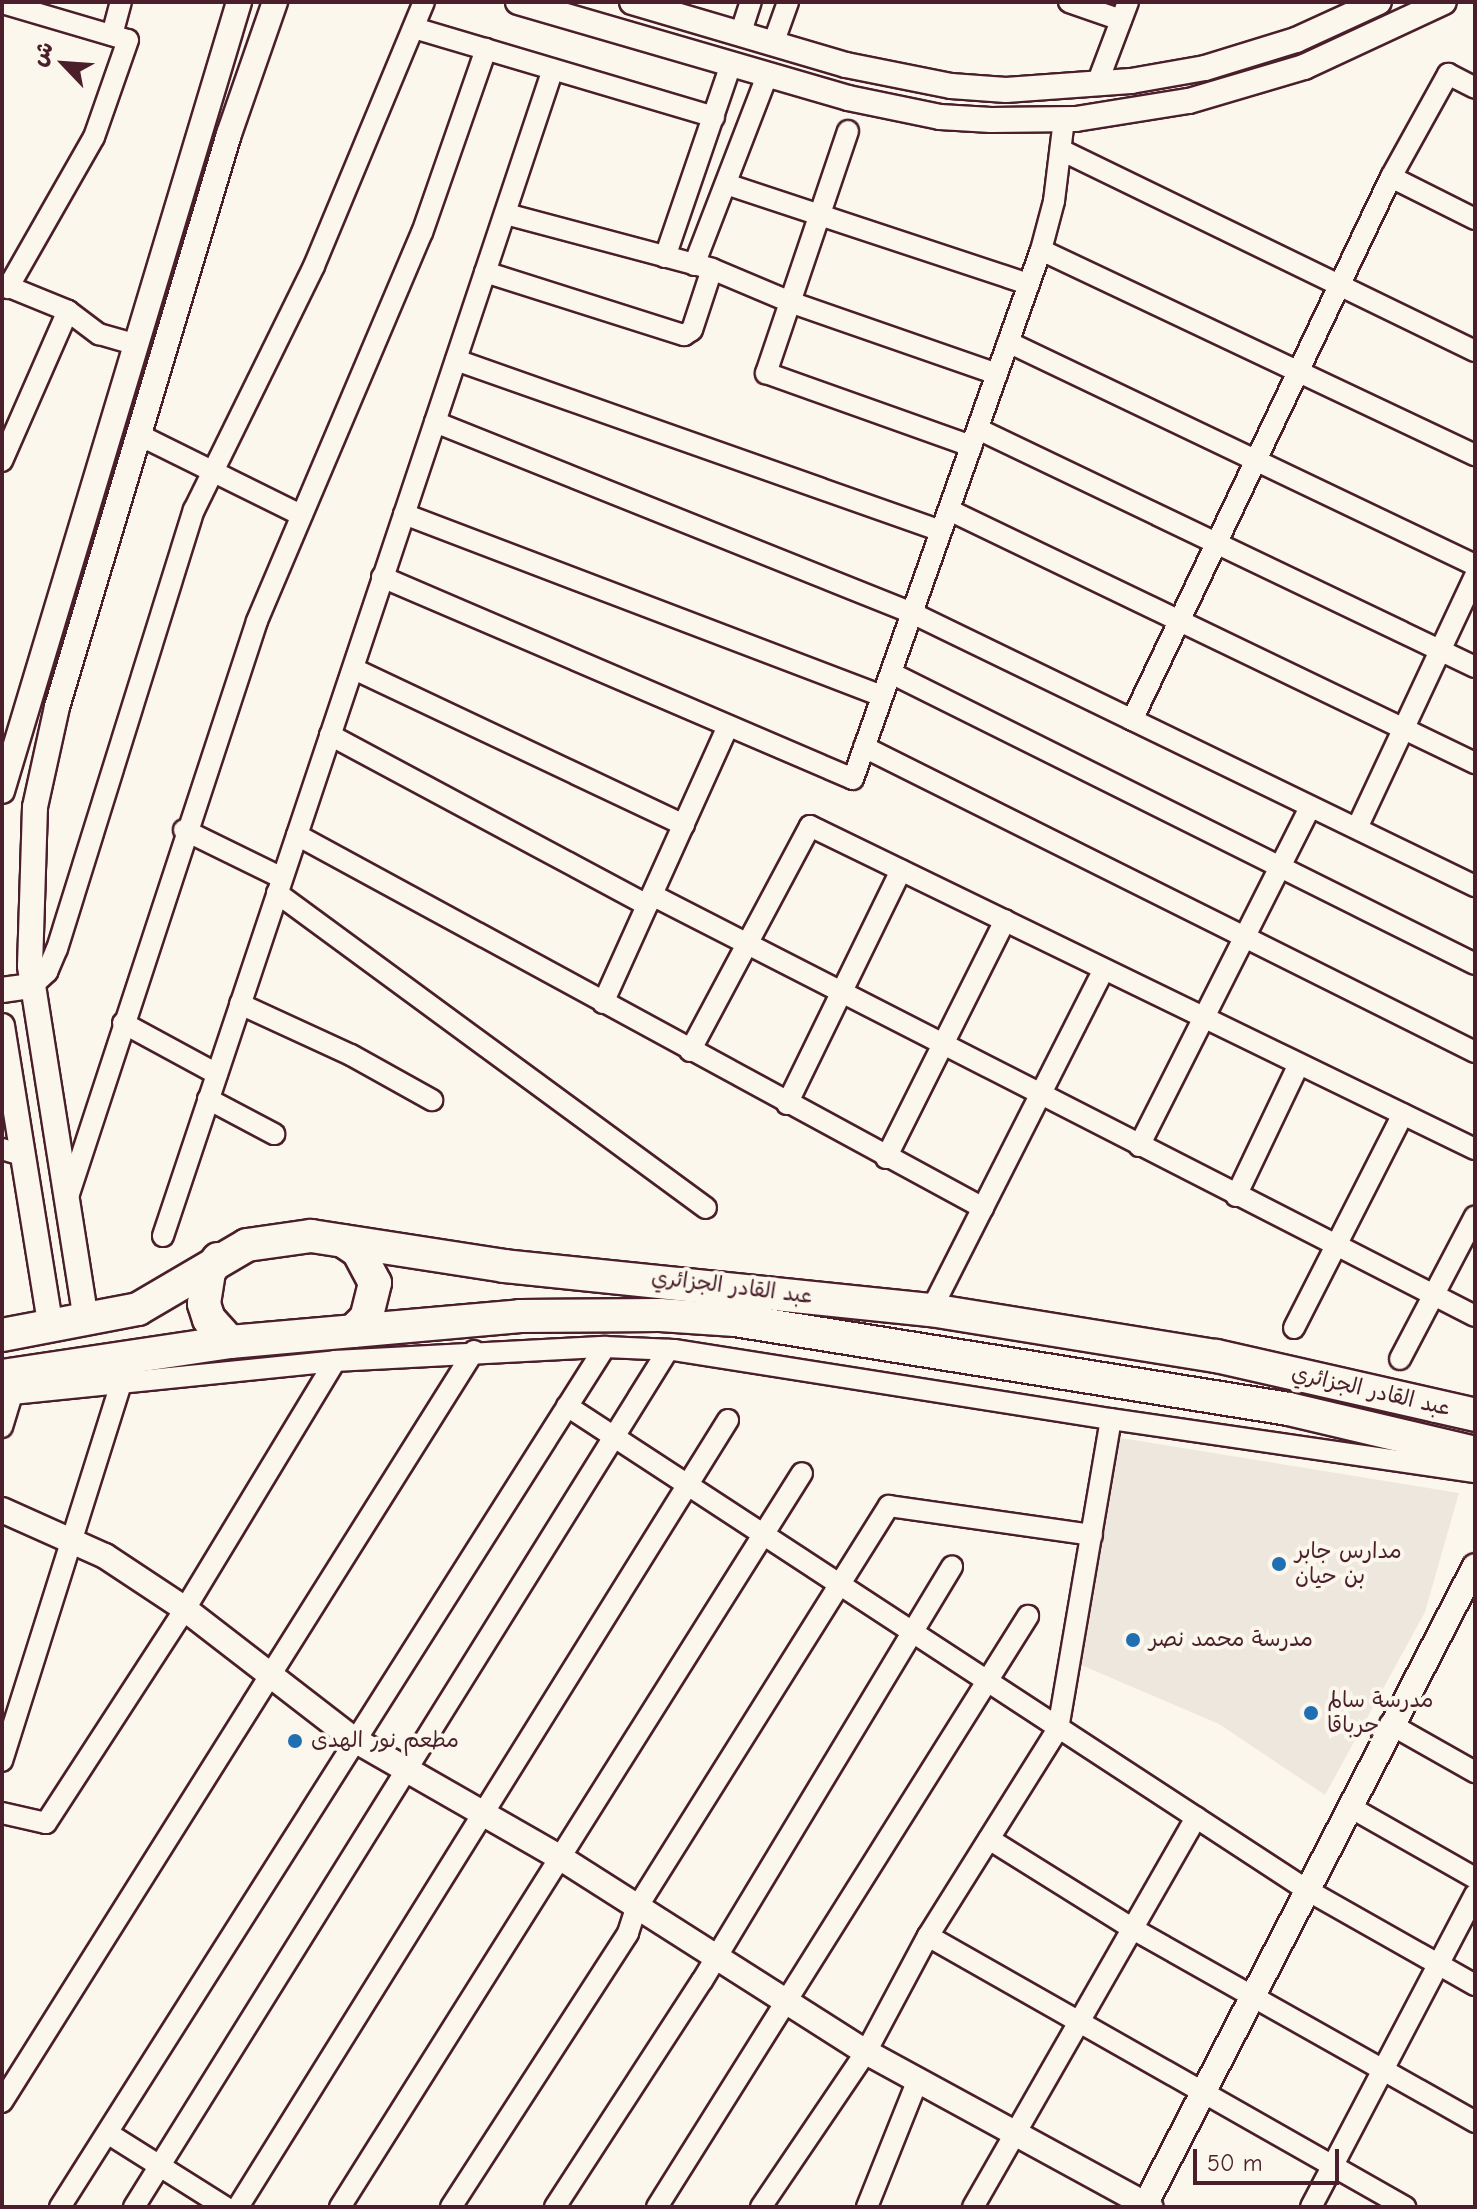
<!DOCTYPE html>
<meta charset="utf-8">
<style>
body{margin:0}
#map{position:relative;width:1477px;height:2209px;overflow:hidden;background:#fbf7ec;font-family:"Comic Neue","Playpen Sans Arabic",sans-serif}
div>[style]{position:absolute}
.built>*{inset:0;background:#eee7de}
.roads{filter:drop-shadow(2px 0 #4a1f2b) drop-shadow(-2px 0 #4a1f2b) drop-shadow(0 2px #4a1f2b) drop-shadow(0 -2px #4a1f2b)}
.minor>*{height:20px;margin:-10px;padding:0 10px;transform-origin:10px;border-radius:10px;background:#fbf7ec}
.tertiary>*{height:24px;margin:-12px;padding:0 12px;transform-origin:12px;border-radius:12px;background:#fbf7ec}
.trunk>*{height:32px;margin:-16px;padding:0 16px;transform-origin:16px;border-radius:16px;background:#fbf7ec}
.dots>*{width:22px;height:22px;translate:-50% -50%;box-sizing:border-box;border:4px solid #fbf7ec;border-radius:50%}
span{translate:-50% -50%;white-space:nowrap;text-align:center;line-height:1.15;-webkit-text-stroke:8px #fbf7ec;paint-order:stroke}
.street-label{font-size:22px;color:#4a1f2b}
.poi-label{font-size:22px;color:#4a1f2b}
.left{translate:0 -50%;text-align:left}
.frame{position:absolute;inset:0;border:4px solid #4a1f2b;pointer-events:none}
.north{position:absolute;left:24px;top:24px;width:80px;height:80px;-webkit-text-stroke:6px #fbf7ec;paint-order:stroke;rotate:295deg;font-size:22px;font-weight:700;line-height:32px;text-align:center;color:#4a1f2b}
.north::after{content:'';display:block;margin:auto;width:28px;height:36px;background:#4a1f2b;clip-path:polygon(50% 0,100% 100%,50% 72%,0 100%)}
.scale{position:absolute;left:1193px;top:2149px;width:146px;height:36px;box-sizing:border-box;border:4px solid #4a1f2b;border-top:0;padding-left:10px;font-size:24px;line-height:28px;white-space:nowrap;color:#4a1f2b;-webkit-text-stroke:6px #fbf7ec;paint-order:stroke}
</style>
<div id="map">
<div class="built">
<i style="clip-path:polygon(1115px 1437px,1459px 1493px,1425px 1612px,1325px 1795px,1219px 1724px,1081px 1665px)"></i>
</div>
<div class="roads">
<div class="minor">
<i style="left:1069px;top:2px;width:55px;rotate:19.1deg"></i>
<i style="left:2px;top:3px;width:131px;rotate:16.4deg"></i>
<i style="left:128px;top:40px;width:103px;rotate:109.3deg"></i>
<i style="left:94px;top:137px;width:174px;rotate:119.7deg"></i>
<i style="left:414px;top:28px;width:313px;rotate:16.5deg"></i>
<i style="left:112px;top:35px;width:34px;rotate:-75deg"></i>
<i style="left:740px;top:35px;width:35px;rotate:-72deg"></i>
<i style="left:773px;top:44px;width:45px;rotate:-70.3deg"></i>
<i style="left:1097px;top:84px;width:88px;rotate:-69.3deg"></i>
<i style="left:848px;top:131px;width:256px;rotate:108.7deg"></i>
<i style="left:766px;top:373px;width:218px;rotate:19.6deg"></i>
<i style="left:1061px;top:150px;width:460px;rotate:25.9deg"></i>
<i style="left:1391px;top:177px;width:94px;rotate:26.6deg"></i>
<i style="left:726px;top:184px;width:319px;rotate:18.3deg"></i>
<i style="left:506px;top:214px;width:213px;rotate:14.9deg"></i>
<i style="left:712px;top:269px;width:85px;rotate:22.9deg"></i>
<i style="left:790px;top:302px;width:219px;rotate:19.2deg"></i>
<i style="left:1041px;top:250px;width:480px;rotate:25.3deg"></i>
<i style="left:665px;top:257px;width:204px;rotate:-71.1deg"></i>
<i style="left:694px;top:265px;width:203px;rotate:-68.9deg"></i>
<i style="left:485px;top:272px;width:209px;rotate:17.6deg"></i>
<i style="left:684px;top:335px;width:9px;rotate:-32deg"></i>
<i style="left:692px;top:330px;width:64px;rotate:-71.8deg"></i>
<i style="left:2px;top:284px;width:71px;rotate:22.2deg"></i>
<i style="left:68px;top:311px;width:39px;rotate:37deg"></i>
<i style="left:99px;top:334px;width:35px;rotate:16deg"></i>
<i style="left:1008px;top:342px;width:518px;rotate:25.53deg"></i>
<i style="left:456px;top:360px;width:514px;rotate:19.42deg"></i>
<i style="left:435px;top:422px;width:514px;rotate:21.82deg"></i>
<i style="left:912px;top:613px;width:626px;rotate:25.87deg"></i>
<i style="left:978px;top:429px;width:551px;rotate:25.59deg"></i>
<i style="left:139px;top:435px;width:181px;rotate:26.3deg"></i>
<i style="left:2px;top:461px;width:164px;rotate:-66.3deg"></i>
<i style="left:949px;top:510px;width:584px;rotate:25.69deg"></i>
<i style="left:404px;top:514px;width:511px;rotate:20.84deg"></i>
<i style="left:382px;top:577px;width:512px;rotate:23.21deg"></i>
<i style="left:853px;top:779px;width:561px;rotate:-70.44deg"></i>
<i style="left:1041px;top:250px;width:51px;rotate:-75.1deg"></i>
<i style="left:1054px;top:201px;width:82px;rotate:-83deg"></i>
<i style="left:354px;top:669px;width:365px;rotate:25.3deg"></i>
<i style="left:891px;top:673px;width:652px;rotate:26.49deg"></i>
<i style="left:1132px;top:720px;width:602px;rotate:-64.5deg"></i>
<i style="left:1391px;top:177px;width:118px;rotate:-61deg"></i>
<i style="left:1448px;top:74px;width:30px;rotate:27deg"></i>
<i style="left:330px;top:735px;width:360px;rotate:28.2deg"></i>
<i style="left:864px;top:747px;width:683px;rotate:26.53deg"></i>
<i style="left:1357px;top:828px;width:278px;rotate:-64.9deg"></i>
<i style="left:184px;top:830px;width:109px;rotate:26.1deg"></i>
<i style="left:297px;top:835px;width:781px;rotate:28.53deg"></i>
<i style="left:277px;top:893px;width:532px;rotate:36.29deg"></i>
<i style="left:652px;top:895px;width:924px;rotate:27.09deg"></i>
<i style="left:32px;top:986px;width:21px;rotate:-43deg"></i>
<i style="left:47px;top:972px;width:25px;rotate:-67deg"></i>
<i style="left:57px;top:949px;width:460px;rotate:-72.7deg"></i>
<i style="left:194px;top:510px;width:272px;rotate:-63.8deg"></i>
<i style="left:314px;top:266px;width:286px;rotate:-67.4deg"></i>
<i style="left:603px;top:1003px;width:304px;rotate:-65.7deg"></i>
<i style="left:240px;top:1004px;width:122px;rotate:24.7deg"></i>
<i style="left:351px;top:1055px;width:93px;rotate:29.1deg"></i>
<i style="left:123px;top:1023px;width:107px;rotate:28.5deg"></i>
<i style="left:690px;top:1051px;width:255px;rotate:-61.9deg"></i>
<i style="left:810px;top:826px;width:739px;rotate:25.91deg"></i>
<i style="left:208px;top:1099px;width:75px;rotate:27.9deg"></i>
<i style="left:787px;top:1104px;width:260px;rotate:-64deg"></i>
<i style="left:1139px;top:1146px;width:380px;rotate:-63.2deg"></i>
<i style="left:2px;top:1149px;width:21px;rotate:17deg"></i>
<i style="left:886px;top:1158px;width:266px;rotate:-63.4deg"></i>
<i style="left:1236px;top:1196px;width:146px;rotate:-64.5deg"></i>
<i style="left:67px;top:1200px;width:609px;rotate:-71.83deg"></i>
<i style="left:257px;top:621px;width:422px;rotate:-67deg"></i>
<i style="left:422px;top:233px;width:195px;rotate:-70.8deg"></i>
<i style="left:163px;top:1236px;width:1230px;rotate:-71.52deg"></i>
<i style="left:931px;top:1310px;width:382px;rotate:-63.1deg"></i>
<i style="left:1294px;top:1328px;width:240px;rotate:-63deg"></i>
<i style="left:1400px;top:1359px;width:161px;rotate:-62.3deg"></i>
<i style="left:567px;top:1406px;width:884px;rotate:33.19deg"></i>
<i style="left:1307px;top:1890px;width:193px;rotate:29.5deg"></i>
<i style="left:2px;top:1427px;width:34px;rotate:-73deg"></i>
<i style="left:12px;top:1394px;width:325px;rotate:-5.8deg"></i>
<i style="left:335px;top:1361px;width:270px;rotate:-3deg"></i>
<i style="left:1390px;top:1724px;width:98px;rotate:29.5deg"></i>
<i style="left:2px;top:1761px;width:396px;rotate:-72.5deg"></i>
<i style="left:1350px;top:1807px;width:144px;rotate:29.6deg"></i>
<i style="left:2px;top:1813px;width:45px;rotate:12.8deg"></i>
<i style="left:46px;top:1823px;width:255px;rotate:-57deg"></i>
<i style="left:185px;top:1609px;width:290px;rotate:-58.8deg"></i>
<i style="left:989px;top:1839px;width:170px;rotate:32deg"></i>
<i style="left:1133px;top:1929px;width:393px;rotate:29.4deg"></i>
<i style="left:928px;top:1936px;width:549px;rotate:29.6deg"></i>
<i style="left:2px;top:2102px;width:887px;rotate:-57.85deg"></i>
<i style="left:109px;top:2134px;width:137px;rotate:32.2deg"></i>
<i style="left:60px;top:2207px;width:1018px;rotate:-57.64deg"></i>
<i style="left:605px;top:1347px;width:69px;rotate:2.5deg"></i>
<i style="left:674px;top:1350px;width:442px;rotate:9deg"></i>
<i style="left:134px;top:2207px;width:1010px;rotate:-58.07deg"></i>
<i style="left:238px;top:2207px;width:927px;rotate:-58.09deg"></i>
<i style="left:340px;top:2207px;width:867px;rotate:-57.81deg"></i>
<i style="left:451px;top:2207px;width:326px;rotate:-57.1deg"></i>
<i style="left:628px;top:1933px;width:25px;rotate:-72deg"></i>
<i style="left:636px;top:1909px;width:476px;rotate:-57.9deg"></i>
<i style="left:889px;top:1506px;width:205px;rotate:8.1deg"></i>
<i style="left:555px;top:2207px;width:270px;rotate:-57deg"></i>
<i style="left:702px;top:1981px;width:484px;rotate:-58.9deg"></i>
<i style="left:657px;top:2207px;width:698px;rotate:-57.88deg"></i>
<i style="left:761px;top:2207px;width:187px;rotate:-55.9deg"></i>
<i style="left:866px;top:2052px;width:132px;rotate:-61.9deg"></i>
<i style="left:928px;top:1936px;width:244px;rotate:-57.9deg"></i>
<i style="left:1058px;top:1729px;width:314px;rotate:-80.3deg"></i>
<i style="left:1111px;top:1419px;width:368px;rotate:8.3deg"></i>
<i style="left:867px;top:2207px;width:135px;rotate:-68.2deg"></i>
<i style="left:973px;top:2207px;width:449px;rotate:-60.2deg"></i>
<i style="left:1311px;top:2207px;width:353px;rotate:-62.3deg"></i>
</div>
<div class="tertiary">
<i style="left:518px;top:2px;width:344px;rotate:16.2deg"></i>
<i style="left:848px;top:98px;width:94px;rotate:11.7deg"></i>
<i style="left:940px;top:117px;width:51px;rotate:3.4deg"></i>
<i style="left:991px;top:120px;width:85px;rotate:-0.7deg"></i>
<i style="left:1076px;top:119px;width:114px;rotate:-9.1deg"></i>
<i style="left:1189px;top:101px;width:120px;rotate:-16.5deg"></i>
<i style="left:1304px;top:67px;width:154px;rotate:-24.9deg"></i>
<i style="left:632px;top:2px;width:223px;rotate:16.4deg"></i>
<i style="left:846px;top:65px;width:107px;rotate:11.3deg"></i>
<i style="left:951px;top:86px;width:55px;rotate:4.2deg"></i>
<i style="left:1006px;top:90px;width:125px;rotate:-4.1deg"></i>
<i style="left:1131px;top:81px;width:75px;rotate:-10deg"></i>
<i style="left:1205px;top:68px;width:95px;rotate:-17.1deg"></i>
<i style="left:1296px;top:40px;width:91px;rotate:-24.6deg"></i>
<i style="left:2px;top:791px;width:824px;rotate:-73.28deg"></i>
<i style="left:2px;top:990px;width:30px;rotate:-8deg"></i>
<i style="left:2px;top:1026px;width:305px;rotate:80.8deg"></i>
<i style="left:86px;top:1320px;width:358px;rotate:-99deg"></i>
<i style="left:30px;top:966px;width:159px;rotate:-88.2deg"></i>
<i style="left:35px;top:807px;width:102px;rotate:-77.6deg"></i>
<i style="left:57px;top:707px;width:598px;rotate:-73.29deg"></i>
<i style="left:229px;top:134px;width:140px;rotate:-70.8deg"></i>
<i style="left:2px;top:1510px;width:113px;rotate:24.1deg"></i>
<i style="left:105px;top:1556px;width:96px;rotate:33.5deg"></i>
<i style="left:185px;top:1609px;width:212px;rotate:37.7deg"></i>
<i style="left:353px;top:1739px;width:240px;rotate:29.8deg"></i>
<i style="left:561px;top:1858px;width:361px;rotate:32.5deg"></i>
<i style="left:866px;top:2052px;width:324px;rotate:28.6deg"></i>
<i style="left:1144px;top:2207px;width:721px;rotate:-62.69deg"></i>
</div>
<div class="trunk">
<i style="left:343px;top:1241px;width:18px;rotate:34deg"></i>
<i style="left:358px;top:1251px;width:36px;rotate:62deg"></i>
<i style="left:375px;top:1283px;width:36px;rotate:104deg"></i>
<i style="left:366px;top:1318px;width:18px;rotate:135deg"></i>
<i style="left:218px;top:1259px;width:16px;rotate:125deg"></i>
<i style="left:209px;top:1272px;width:32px;rotate:99deg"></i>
<i style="left:204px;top:1304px;width:16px;rotate:72deg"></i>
<i style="left:209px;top:1319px;width:31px;rotate:48deg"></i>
<i style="left:2px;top:1335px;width:138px;rotate:-10.8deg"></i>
<i style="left:138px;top:1309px;width:126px;rotate:-30.4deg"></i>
<i style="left:247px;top:1245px;width:65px;rotate:-8deg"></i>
<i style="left:311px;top:1236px;width:195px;rotate:8.8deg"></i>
<i style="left:504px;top:1266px;width:429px;rotate:5.9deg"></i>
<i style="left:931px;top:1310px;width:289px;rotate:9.2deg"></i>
<i style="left:1216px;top:1356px;width:266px;rotate:12.8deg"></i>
<i style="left:2px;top:1376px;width:231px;rotate:-8.5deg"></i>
<i style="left:230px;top:1342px;width:123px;rotate:-5.1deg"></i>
<i style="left:353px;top:1331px;width:168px;rotate:-5.1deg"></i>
<i style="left:520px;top:1316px;width:140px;rotate:-0.4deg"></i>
<i style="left:660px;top:1315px;width:75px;rotate:3.8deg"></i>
<i style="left:735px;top:1320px;width:561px;rotate:9.13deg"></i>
<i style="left:1289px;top:1409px;width:191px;rotate:13.3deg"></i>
</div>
</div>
<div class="dots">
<i style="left:1279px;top:1564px;background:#1f6fb2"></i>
<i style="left:1133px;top:1640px;background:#1f6fb2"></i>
<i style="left:1311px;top:1713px;background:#1f6fb2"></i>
<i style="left:295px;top:1741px;background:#1f6fb2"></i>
</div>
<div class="street-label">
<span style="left:732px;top:1287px;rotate:7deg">عبد القادر الجزائري</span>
<span style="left:1371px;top:1391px;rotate:13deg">عبد القادر الجزائري</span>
</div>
<div class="poi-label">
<span class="left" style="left:1295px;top:1564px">مدارس جابر<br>بن حيان</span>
<span class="left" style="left:1149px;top:1640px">مدرسة محمد نصر</span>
<span class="left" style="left:1327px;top:1713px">مدرسة سالم<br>جرباقا</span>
<span class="left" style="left:311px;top:1741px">مطعم نور الهدى</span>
</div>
<div class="frame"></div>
<div class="north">ش</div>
<div class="scale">50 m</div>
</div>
